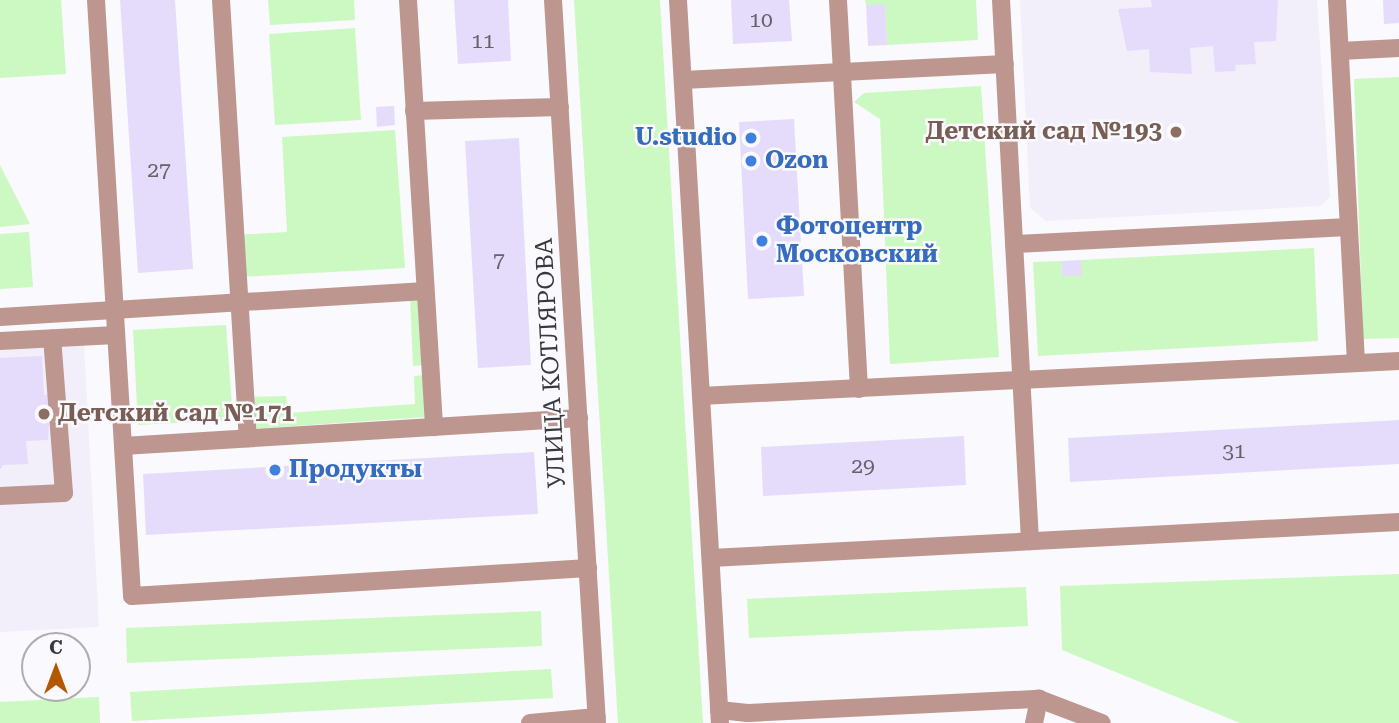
<!DOCTYPE html>
<meta charset="utf-8">
<style>
body{margin:0}
#map{position:relative;width:1399px;height:723px;overflow:hidden;background:#faf9fd;font-family:"Roboto Serif",serif}
div>[style]{position:absolute}
.built>*{inset:0;background:#f2effb}
.green>*{inset:0;background:#cbf9c1}
.building>*{inset:0;background:#e5dcfb}
.minor>*{height:18px;margin:-9px;padding:0 9px;transform-origin:9px;border-radius:9px;background:#bd968f}
.dots>*{width:19px;height:19px;translate:-50% -50%;box-sizing:border-box;border:4px solid #faf9fd;border-radius:50%}
span{translate:-50% -50%;white-space:nowrap;text-align:center;line-height:1.15;-webkit-text-stroke:5px #faf9fd;paint-order:stroke}
.number-label{font-size:21px;color:#64626b}
.number-label span{-webkit-text-stroke-width:0}
.education-label{font-size:24px;color:#785e54;font-weight:700}
.right{translate:-100% -50%;text-align:right}
.left{translate:0 -50%;text-align:left}
.shop-label{font-size:24px;color:#366cbe;font-weight:700}
.street-label{font-size:24px;color:#39393b}
.north{position:absolute;left:21px;top:632px;width:70px;height:70px;box-sizing:border-box;background:#faf9fd;border:2px solid #adacaf;border-radius:50%;rotate:0deg;font-size:19px;font-weight:700;line-height:28px;text-align:center;color:#39393b}
.north::after{content:'';display:block;margin:auto;width:24px;height:32px;background:#b45800;clip-path:polygon(50% 0,100% 100%,50% 72%,0 100%)}
</style>
<div id="map">
<div class="built">
<i style="clip-path:polygon(1020px 0,1317px 0,1330px 197px,1320px 206px,1046px 221px,1030px 208px)"></i>
<i style="clip-path:polygon(0 333px,84px 344px,99px 627px,0 632px)"></i>
</div>
<div class="green">
<i style="clip-path:polygon(0 0,61px 0,66px 74px,0 78px)"></i>
<i style="clip-path:polygon(268px 0,354px 0,355px 20px,270px 25px)"></i>
<i style="clip-path:polygon(574px 0,660px 0,703px 723px,618px 723px)"></i>
<i style="clip-path:polygon(865px 0,976px 0,978px 40px,887px 45px,885px 5px,866px 5px)"></i>
<i style="clip-path:polygon(355px 28px,361px 120px,275px 125px,269px 34px)"></i>
<i style="clip-path:polygon(1399px 77px,1399px 338px,1363px 339px,1354px 79px)"></i>
<i style="clip-path:polygon(981px 86px,999px 357px,890px 364px,880px 119px,854px 102px,864px 93px)"></i>
<i style="clip-path:polygon(395px 130px,405px 268px,238px 277px,235px 235px,287px 232px,282px 137px)"></i>
<i style="clip-path:polygon(0 165px,30px 224px,0 227px)"></i>
<i style="clip-path:polygon(29px 232px,33px 287px,0 289px,0 234px)"></i>
<i style="clip-path:polygon(1314px 248px,1318px 341px,1038px 356px,1033px 262px,1061px 261px,1062px 276px,1081px 276px,1081px 260px)"></i>
<i style="clip-path:polygon(421px 295px,425px 365px,413px 366px,410px 296px)"></i>
<i style="clip-path:polygon(226px 325px,233px 420px,138px 425px,133px 330px)"></i>
<i style="clip-path:polygon(425px 375px,428px 417px,251px 429px,249px 397px,286px 396px,288px 413px,415px 404px,414px 376px)"></i>
<i style="clip-path:polygon(1399px 574px,1399px 723px,1240px 723px,1062px 650px,1060px 586px)"></i>
<i style="clip-path:polygon(1026px 587px,1028px 626px,749px 638px,747px 599px)"></i>
<i style="clip-path:polygon(541px 611px,542px 646px,127px 663px,126px 628px)"></i>
<i style="clip-path:polygon(551px 669px,553px 698px,132px 721px,130px 692px)"></i>
<i style="clip-path:polygon(99px 697px,100px 723px,0 723px,0 702px)"></i>
</div>
<div class="building">
<i style="clip-path:polygon(120px 0,175px 0,193px 269px,138px 273px)"></i>
<i style="clip-path:polygon(454px 0,508px 0,511px 61px,458px 64px)"></i>
<i style="clip-path:polygon(731px 0,789px 0,792px 41px,733px 44px)"></i>
<i style="clip-path:polygon(1151px 0,1278px 0,1276px 41px,1254px 42px,1256px 64px,1235px 65px,1236px 71px,1215px 72px,1213px 46px,1190px 48px,1192px 74px,1150px 72px,1149px 49px,1127px 51px,1118px 9px,1152px 7px)"></i>
<i style="clip-path:polygon(1383px 0,1399px 0,1399px 23px,1384px 24px)"></i>
<i style="clip-path:polygon(885px 4px,887px 45px,868px 46px,866px 5px)"></i>
<i style="clip-path:polygon(394px 106px,395px 125px,377px 127px,376px 107px)"></i>
<i style="clip-path:polygon(794px 119px,804px 296px,748px 299px,739px 122px)"></i>
<i style="clip-path:polygon(519px 138px,531px 365px,478px 368px,465px 141px)"></i>
<i style="clip-path:polygon(1081px 260px,1082px 276px,1062px 276px,1061px 261px)"></i>
<i style="clip-path:polygon(42px 356px,44px 395px,51px 394px,48px 440px,26px 441px,28px 464px,3px 465px,0 470px,0 358px)"></i>
<i style="clip-path:polygon(1399px 420px,1399px 464px,1070px 482px,1068px 438px)"></i>
<i style="clip-path:polygon(964px 436px,966px 485px,763px 496px,761px 447px)"></i>
<i style="clip-path:polygon(534px 452px,538px 514px,146px 535px,143px 474px)"></i>
</div>
<div class="minor">
<i style="left:96px;top:0;width:597px;rotate:86.54deg"></i>
<i style="left:132px;top:596px;width:457px;rotate:-3.5deg"></i>
<i style="left:221px;top:0;width:439px;rotate:86.5deg"></i>
<i style="left:408px;top:0;width:428px;rotate:86.5deg"></i>
<i style="left:553px;top:0;width:724px;rotate:86.52deg"></i>
<i style="left:678px;top:0;width:724px;rotate:86.68deg"></i>
<i style="left:1001px;top:0;width:542px;rotate:86.93deg"></i>
<i style="left:1337px;top:0;width:362px;rotate:87deg"></i>
<i style="left:1340px;top:51px;width:59px;rotate:-2.9deg"></i>
<i style="left:683px;top:80px;width:159px;rotate:-2.9deg"></i>
<i style="left:842px;top:72px;width:72px;rotate:-93.2deg"></i>
<i style="left:414px;top:111px;width:146px;rotate:-1.6deg"></i>
<i style="left:1014px;top:244px;width:335px;rotate:-2.9deg"></i>
<i style="left:0;top:317px;width:426px;rotate:-3.5deg"></i>
<i style="left:0;top:341px;width:116px;rotate:-3deg"></i>
<i style="left:859px;top:389px;width:317px;rotate:-93.1deg"></i>
<i style="left:842px;top:72px;width:163px;rotate:-2.8deg"></i>
<i style="left:701px;top:396px;width:699px;rotate:-2.87deg"></i>
<i style="left:123px;top:446px;width:457px;rotate:-3.5deg"></i>
<i style="left:0;top:496px;width:64px;rotate:-2.7deg"></i>
<i style="left:64px;top:493px;width:155px;rotate:-94.4deg"></i>
<i style="left:711px;top:558px;width:689px;rotate:-3deg"></i>
<i style="left:719px;top:710px;width:29px;rotate:6deg"></i>
<i style="left:748px;top:713px;width:291px;rotate:-2.8deg"></i>
<i style="left:1039px;top:699px;width:67px;rotate:20.9deg"></i>
<i style="left:530px;top:723px;width:67px;rotate:-5.1deg"></i>
<i style="left:1034px;top:723px;width:25px;rotate:-78deg"></i>
</div>
<div class="dots">
<i style="left:1176px;top:132px;background:#8d6e63"></i>
<i style="left:751px;top:138px;background:#3f7fe0"></i>
<i style="left:751px;top:161px;background:#3f7fe0"></i>
<i style="left:762px;top:241px;background:#3f7fe0"></i>
<i style="left:44px;top:414px;background:#8d6e63"></i>
<i style="left:275px;top:470px;background:#3f7fe0"></i>
</div>
<div class="number-label">
<span style="left:761px;top:20px">10</span>
<span style="left:483px;top:41px">11</span>
<span style="left:159px;top:170px">27</span>
<span style="left:499px;top:260px">7</span>
<span style="left:1234px;top:451px">31</span>
<span style="left:863px;top:466px">29</span>
</div>
<div class="education-label">
<span class="right" style="left:1162px;top:132px">Детский сад №193</span>
<span class="left" style="left:58px;top:414px">Детский сад №171</span>
</div>
<div class="shop-label">
<span class="right" style="left:737px;top:138px">U.studio</span>
<span class="left" style="left:765px;top:161px">Ozon</span>
<span class="left" style="left:776px;top:241px">Фотоцентр<br>Московский</span>
<span class="left" style="left:289px;top:470px">Продукты</span>
</div>
<div class="street-label">
<span style="left:551px;top:363px;rotate:-93deg">УЛИЦА КОТЛЯРОВА</span>
</div>
<div class="north">С</div>
</div>
